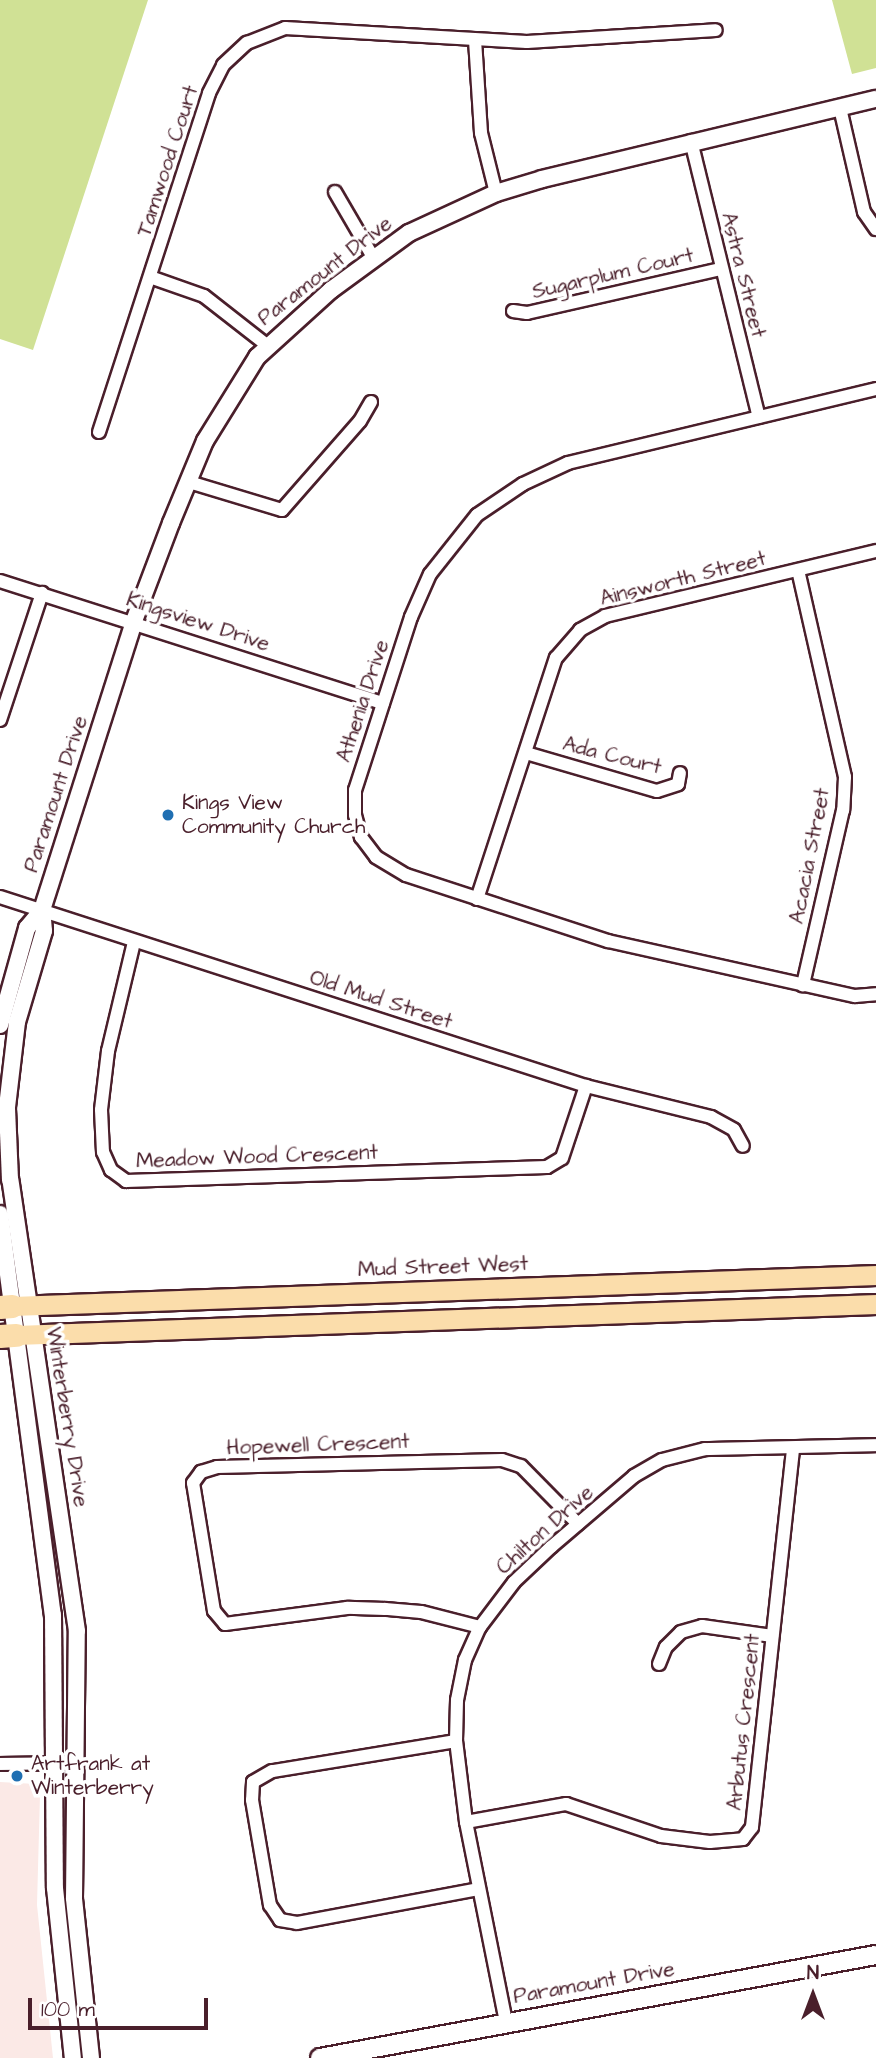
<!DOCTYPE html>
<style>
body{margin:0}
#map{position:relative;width:876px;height:2058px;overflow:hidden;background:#fff;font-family:"Architects Daughter",sans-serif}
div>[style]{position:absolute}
.built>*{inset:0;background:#fbe9e6}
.green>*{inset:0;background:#d0e195}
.roads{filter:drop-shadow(2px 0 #4a1f2b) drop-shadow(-2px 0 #4a1f2b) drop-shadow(0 2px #4a1f2b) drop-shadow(0 -2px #4a1f2b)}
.minor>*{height:12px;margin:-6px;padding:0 6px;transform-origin:6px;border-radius:6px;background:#fff}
.tertiary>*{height:16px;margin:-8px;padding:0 8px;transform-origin:8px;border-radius:8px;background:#fff}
.secondary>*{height:18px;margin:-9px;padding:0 9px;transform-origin:9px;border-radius:9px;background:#fff}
.primary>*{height:19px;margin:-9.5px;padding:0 9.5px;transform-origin:9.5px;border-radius:9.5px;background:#fbddab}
.motorway>*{height:23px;margin:-11.5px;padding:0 11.5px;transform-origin:11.5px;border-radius:11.5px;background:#fbddab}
.dots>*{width:19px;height:19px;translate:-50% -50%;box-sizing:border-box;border:4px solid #fff;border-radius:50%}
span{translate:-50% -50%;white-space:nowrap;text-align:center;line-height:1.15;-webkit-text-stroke:7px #fff;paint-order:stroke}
.street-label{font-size:21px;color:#4a1f2b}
.poi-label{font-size:21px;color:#4a1f2b}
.left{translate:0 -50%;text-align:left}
.north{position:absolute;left:778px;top:1960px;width:70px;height:70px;-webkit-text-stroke:5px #fff;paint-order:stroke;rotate:0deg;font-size:19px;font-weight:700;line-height:28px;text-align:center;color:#4a1f2b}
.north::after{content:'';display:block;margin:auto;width:24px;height:32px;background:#4a1f2b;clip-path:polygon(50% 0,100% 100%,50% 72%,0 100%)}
.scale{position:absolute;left:28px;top:1998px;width:180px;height:32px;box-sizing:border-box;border:4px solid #4a1f2b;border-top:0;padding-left:9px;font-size:21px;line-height:24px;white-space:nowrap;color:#4a1f2b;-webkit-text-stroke:5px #fff;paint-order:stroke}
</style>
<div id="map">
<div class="built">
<i style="clip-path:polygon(0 1782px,36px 1784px,40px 1795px,37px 1905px,53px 2058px,0 2058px)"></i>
</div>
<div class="green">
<i style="clip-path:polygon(0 0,148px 0,33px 350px,0 339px)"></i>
<i style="clip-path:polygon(832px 0,876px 0,876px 68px,852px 74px)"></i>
</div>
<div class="roads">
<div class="minor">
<i style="left:475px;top:40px;width:93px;rotate:86.3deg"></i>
<i style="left:481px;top:133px;width:62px;rotate:76deg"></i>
<i style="left:840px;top:108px;width:107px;rotate:77deg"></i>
<i style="left:864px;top:212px;width:21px;rotate:55deg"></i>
<i style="left:691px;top:141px;width:284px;rotate:76.2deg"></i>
<i style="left:335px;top:192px;width:75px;rotate:59.7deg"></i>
<i style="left:150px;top:277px;width:57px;rotate:19.4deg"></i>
<i style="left:204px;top:296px;width:81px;rotate:38deg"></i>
<i style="left:513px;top:311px;width:14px;rotate:8deg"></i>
<i style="left:527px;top:313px;width:199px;rotate:-12.8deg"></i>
<i style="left:876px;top:389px;width:317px;rotate:166.5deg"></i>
<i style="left:568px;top:463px;width:50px;rotate:155deg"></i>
<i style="left:523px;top:484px;width:55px;rotate:146deg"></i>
<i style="left:477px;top:515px;width:75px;rotate:128.5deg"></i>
<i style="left:430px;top:574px;width:47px;rotate:113.8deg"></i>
<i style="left:411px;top:617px;width:182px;rotate:107.9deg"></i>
<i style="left:355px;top:790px;width:25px;rotate:90deg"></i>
<i style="left:355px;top:815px;width:23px;rotate:75deg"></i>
<i style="left:361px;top:837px;width:25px;rotate:53deg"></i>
<i style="left:376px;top:857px;width:35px;rotate:31deg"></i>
<i style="left:406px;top:875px;width:213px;rotate:18.1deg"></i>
<i style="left:608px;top:941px;width:253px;rotate:12.6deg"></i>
<i style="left:855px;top:996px;width:21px;rotate:-5deg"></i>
<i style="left:99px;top:432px;width:356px;rotate:-72deg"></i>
<i style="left:209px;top:93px;width:31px;rotate:-63deg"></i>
<i style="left:223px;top:65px;width:33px;rotate:-43deg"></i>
<i style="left:247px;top:43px;width:41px;rotate:-21.5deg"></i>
<i style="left:285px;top:28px;width:242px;rotate:3.3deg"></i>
<i style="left:527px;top:42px;width:189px;rotate:-3.6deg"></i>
<i style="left:189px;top:482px;width:97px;rotate:16.8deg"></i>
<i style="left:282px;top:510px;width:118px;rotate:-48.8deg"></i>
<i style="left:360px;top:421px;width:22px;rotate:-60deg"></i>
<i style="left:798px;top:570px;width:212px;rotate:77.2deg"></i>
<i style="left:845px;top:777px;width:33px;rotate:93deg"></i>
<i style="left:843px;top:810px;width:180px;rotate:102.9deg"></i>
<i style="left:0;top:581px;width:402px;rotate:17.7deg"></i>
<i style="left:0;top:720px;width:134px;rotate:-71.7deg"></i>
<i style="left:526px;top:753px;width:136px;rotate:16.2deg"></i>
<i style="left:657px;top:791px;width:22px;rotate:-18deg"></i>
<i style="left:678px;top:784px;width:11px;rotate:-80deg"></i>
<i style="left:0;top:897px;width:616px;rotate:17.88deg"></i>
<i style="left:586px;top:1086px;width:129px;rotate:13.9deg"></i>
<i style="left:711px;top:1117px;width:26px;rotate:29deg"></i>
<i style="left:734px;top:1130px;width:18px;rotate:61deg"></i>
<i style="left:477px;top:899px;width:254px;rotate:-71.9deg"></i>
<i style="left:556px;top:658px;width:37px;rotate:-49deg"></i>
<i style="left:580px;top:630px;width:29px;rotate:-29deg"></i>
<i style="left:605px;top:616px;width:279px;rotate:-13.5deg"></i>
<i style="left:134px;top:942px;width:112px;rotate:103.4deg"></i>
<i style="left:108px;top:1051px;width:59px;rotate:96.8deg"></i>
<i style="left:101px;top:1110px;width:42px;rotate:87.3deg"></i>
<i style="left:103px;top:1152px;width:20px;rotate:66deg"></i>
<i style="left:111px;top:1170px;width:19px;rotate:36deg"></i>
<i style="left:126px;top:1181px;width:421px;rotate:-1.9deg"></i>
<i style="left:547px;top:1167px;width:17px;rotate:-31deg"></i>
<i style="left:562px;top:1158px;width:76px;rotate:-71.6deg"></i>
<i style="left:480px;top:1627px;width:61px;rotate:-165.7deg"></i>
<i style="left:421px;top:1612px;width:36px;rotate:-175deg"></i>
<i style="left:385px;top:1609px;width:38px;rotate:-178deg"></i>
<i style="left:347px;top:1608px;width:123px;rotate:172.5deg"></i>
<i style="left:225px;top:1624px;width:17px;rotate:-130deg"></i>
<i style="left:214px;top:1611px;width:130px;rotate:-99.3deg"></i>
<i style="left:193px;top:1483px;width:14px;rotate:-54deg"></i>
<i style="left:201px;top:1472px;width:17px;rotate:-17deg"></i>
<i style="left:217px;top:1467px;width:285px;rotate:-1.4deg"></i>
<i style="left:502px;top:1460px;width:20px;rotate:18deg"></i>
<i style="left:521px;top:1466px;width:81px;rotate:45.5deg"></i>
<i style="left:659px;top:1664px;width:18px;rotate:-68deg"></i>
<i style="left:666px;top:1647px;width:21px;rotate:-45deg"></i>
<i style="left:681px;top:1632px;width:22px;rotate:-16deg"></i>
<i style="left:702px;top:1626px;width:71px;rotate:8.1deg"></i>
<i style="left:456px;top:1741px;width:186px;rotate:170.7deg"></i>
<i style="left:272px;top:1771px;width:22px;rotate:150deg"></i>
<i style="left:253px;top:1782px;width:18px;rotate:93deg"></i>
<i style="left:252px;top:1800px;width:107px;rotate:80.3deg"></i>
<i style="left:270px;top:1905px;width:18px;rotate:56deg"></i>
<i style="left:280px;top:1920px;width:17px;rotate:10deg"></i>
<i style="left:297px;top:1923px;width:185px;rotate:-10.6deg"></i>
<i style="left:0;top:1764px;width:77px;rotate:-0.7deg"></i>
<i style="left:466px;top:1822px;width:102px;rotate:-10.2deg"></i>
<i style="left:566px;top:1804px;width:100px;rotate:18.6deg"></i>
<i style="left:661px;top:1836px;width:49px;rotate:7deg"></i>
<i style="left:710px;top:1842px;width:33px;rotate:-5deg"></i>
<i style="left:743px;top:1839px;width:15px;rotate:-53deg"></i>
<i style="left:752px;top:1827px;width:381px;rotate:-83.8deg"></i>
<i style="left:506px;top:2022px;width:204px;rotate:-101.3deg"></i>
<i style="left:466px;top:1822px;width:82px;rotate:-97deg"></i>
<i style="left:456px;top:1741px;width:41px;rotate:-88.6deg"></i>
<i style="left:457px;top:1700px;width:41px;rotate:-78.7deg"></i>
<i style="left:465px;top:1660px;width:36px;rotate:-66deg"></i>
<i style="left:480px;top:1627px;width:56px;rotate:-52.9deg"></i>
<i style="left:514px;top:1582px;width:51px;rotate:-43.4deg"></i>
<i style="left:551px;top:1547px;width:109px;rotate:-40.5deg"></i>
<i style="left:634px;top:1476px;width:32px;rotate:-30deg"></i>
<i style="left:662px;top:1460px;width:44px;rotate:-14.3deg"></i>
<i style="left:705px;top:1449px;width:171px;rotate:-1.3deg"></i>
</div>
<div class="tertiary">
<i style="left:0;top:1025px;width:101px;rotate:-74.4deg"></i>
<i style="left:27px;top:928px;width:23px;rotate:-50deg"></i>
<i style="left:0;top:1214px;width:404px;rotate:82.5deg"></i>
<i style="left:53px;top:1615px;width:273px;rotate:89.6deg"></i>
<i style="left:55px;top:1888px;width:171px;rotate:84deg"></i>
<i style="left:91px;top:2058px;width:161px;rotate:-96.1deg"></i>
<i style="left:74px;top:1898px;width:267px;rotate:-89.4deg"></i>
<i style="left:77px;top:1631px;width:456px;rotate:-98.4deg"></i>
<i style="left:10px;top:1180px;width:73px;rotate:-92.4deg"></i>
<i style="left:7px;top:1107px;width:86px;rotate:-83.3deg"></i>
<i style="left:17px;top:1022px;width:95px;rotate:-73.5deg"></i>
<i style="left:44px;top:931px;width:21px;rotate:-95deg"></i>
<i style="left:42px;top:910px;width:303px;rotate:-72.3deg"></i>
<i style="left:134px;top:621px;width:105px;rotate:-69.3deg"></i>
<i style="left:171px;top:523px;width:89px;rotate:-67.5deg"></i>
<i style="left:205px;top:441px;width:99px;rotate:-58.2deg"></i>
<i style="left:257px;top:357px;width:100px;rotate:-42.2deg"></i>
<i style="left:331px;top:290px;width:97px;rotate:-36.2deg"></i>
<i style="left:409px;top:233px;width:96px;rotate:-24.7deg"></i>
<i style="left:496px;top:193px;width:48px;rotate:-16.9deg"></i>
<i style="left:542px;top:179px;width:343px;rotate:-13.5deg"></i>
</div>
<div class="secondary">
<i style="left:320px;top:2058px;width:565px;rotate:-10.5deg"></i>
</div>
<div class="primary">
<i style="left:12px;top:1306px;width:865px;rotate:-2.05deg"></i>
<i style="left:16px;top:1335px;width:861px;rotate:-2.06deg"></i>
</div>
<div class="motorway">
<i style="left:0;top:1307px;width:12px;rotate:-5deg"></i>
<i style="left:0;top:1336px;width:16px;rotate:-4deg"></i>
</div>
</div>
<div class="dots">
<i style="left:168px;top:815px;background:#1f6fb2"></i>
<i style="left:17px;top:1776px;background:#1f6fb2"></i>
</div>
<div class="street-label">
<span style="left:168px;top:161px;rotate:-72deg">Tamwood Court</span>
<span style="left:325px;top:271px;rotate:-38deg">Paramount Drive</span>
<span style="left:613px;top:274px;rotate:-13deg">Sugarplum Court</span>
<span style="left:743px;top:275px;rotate:76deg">Astra Street</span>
<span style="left:683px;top:579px;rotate:-14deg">Ainsworth Street</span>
<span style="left:198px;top:622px;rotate:18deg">Kingsview Drive</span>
<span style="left:363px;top:701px;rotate:-72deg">Athenia Drive</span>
<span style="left:612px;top:756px;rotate:14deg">Ada Court</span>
<span style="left:56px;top:794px;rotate:-72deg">Paramount Drive</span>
<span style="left:810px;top:856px;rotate:-79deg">Acacia Street</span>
<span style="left:381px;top:1000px;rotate:18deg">Old Mud Street</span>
<span style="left:257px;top:1157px;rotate:-2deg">Meadow Wood Crescent</span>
<span style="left:443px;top:1267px;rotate:-2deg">Mud Street West</span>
<span style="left:67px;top:1417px;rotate:81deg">Winterberry Drive</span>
<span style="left:318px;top:1445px;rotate:-2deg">Hopewell Crescent</span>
<span style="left:545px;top:1530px;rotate:-42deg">Chilton Drive</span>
<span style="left:744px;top:1722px;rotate:-84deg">Arbutus Crescent</span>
<span style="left:594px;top:1983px;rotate:-10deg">Paramount Drive</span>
</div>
<div class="poi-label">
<span class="left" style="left:182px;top:815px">Kings View<br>Community Church</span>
<span class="left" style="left:31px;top:1776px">Artfrank at<br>Winterberry</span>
</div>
<div class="north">N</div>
<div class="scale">100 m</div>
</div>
